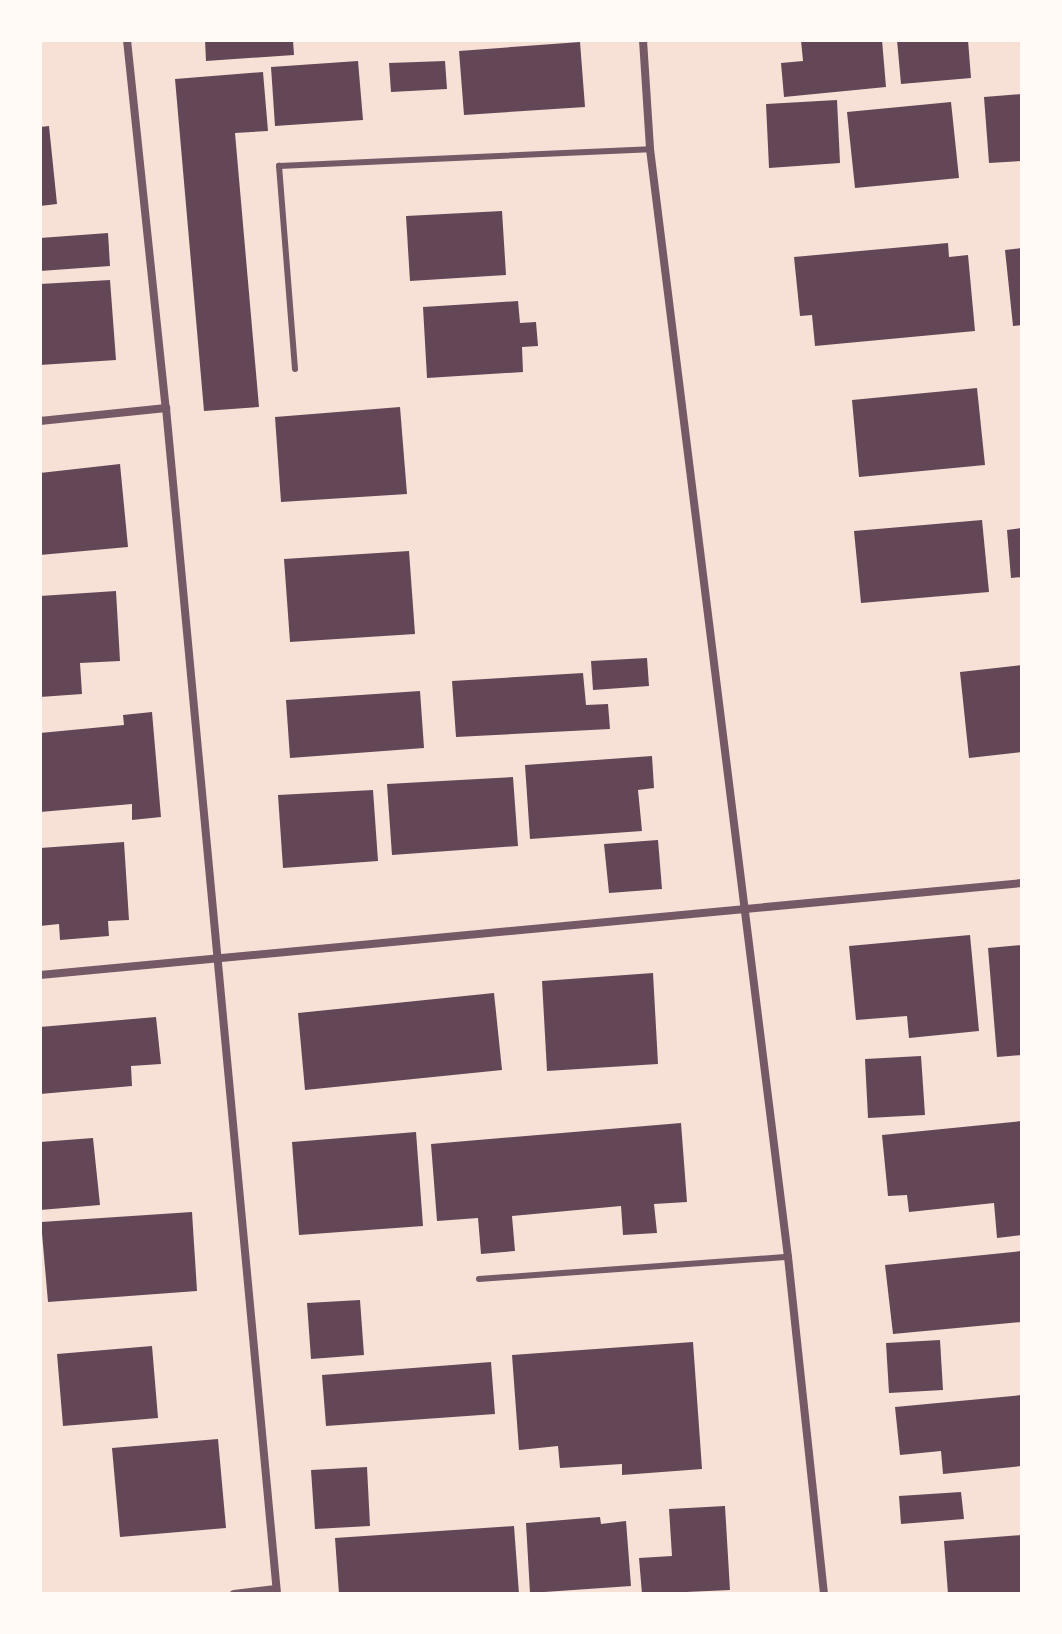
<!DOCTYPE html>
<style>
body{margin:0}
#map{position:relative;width:1062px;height:1634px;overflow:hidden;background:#f7e1d7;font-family:Roboto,sans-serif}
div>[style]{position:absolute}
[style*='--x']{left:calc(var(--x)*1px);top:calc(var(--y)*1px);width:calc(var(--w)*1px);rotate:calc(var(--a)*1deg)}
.building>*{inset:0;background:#644757}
.service>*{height:6px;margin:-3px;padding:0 3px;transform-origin:3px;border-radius:3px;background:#755966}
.minor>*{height:8px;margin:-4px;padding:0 4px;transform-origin:4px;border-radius:4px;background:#755966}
span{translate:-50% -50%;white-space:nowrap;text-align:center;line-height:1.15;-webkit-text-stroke:7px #fffaf5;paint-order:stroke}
.frame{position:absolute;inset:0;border:42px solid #fffaf5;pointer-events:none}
</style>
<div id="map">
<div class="building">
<i style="clip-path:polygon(205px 40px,293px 40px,294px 55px,206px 61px)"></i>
<i style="clip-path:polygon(801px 40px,882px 40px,886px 87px,784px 97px,781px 63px,803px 61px)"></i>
<i style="clip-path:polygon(897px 40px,968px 40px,971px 78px,901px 84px)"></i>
<i style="clip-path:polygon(580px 42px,585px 107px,464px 115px,459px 51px)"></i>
<i style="clip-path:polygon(358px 61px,363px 120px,275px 126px,271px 67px)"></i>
<i style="clip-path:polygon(445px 61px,447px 89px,391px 92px,389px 63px)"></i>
<i style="clip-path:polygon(263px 72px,268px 131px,235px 133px,259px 407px,204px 411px,175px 79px)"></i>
<i style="clip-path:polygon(1022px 94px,1022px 161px,989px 163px,984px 97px)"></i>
<i style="clip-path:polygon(837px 100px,840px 163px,769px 168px,766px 104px)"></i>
<i style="clip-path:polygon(951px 102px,959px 178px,855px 188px,847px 112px)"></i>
<i style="clip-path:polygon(49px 126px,57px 204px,40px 206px,40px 127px)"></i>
<i style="clip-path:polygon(502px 211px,506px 275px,410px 281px,406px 216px)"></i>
<i style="clip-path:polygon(108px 233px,110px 266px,40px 271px,40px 238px)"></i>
<i style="clip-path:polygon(948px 243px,949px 257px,968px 255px,975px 331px,815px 346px,812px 315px,800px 316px,794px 257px)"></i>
<i style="clip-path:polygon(1022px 248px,1022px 325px,1013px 326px,1005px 250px)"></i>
<i style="clip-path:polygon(110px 280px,116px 360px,40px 365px,40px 284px)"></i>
<i style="clip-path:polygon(518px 301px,520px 323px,536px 322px,538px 346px,522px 347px,523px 372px,427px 378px,423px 307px)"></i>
<i style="clip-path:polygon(977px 388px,985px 465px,859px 477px,852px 400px)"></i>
<i style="clip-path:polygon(400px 407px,407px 494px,281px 502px,275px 417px)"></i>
<i style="clip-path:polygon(120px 464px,128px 547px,40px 555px,40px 473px)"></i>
<i style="clip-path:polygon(982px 520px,989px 592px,861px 603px,854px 531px)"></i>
<i style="clip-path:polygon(1022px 528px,1022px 577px,1011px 578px,1007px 530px)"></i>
<i style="clip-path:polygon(409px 551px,415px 634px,290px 642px,284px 559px)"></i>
<i style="clip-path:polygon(116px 591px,120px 661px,80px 663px,82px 694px,40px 697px,40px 596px)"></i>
<i style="clip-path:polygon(647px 658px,649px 686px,593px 690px,591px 661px)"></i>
<i style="clip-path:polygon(1022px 665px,1022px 752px,969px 758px,960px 672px)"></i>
<i style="clip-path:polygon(583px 673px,586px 705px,608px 704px,610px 729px,456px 737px,452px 681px)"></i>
<i style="clip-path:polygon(420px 691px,424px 748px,290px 758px,286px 700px)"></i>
<i style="clip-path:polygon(152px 712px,161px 817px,132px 820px,132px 804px,40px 812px,40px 733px,124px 725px,123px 715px)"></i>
<i style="clip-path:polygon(652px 756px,654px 788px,638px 790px,642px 831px,530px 839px,525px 765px)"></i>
<i style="clip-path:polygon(513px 777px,518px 846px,392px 855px,387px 784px)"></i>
<i style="clip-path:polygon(373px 790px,378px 861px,283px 868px,278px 795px)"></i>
<i style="clip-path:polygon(658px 840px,662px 889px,609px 893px,604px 844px)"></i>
<i style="clip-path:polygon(124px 842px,129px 920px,108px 921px,109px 936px,60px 940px,59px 924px,40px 926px,40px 848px)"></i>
<i style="clip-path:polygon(970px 935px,979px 1031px,909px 1038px,907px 1016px,856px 1020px,849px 946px)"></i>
<i style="clip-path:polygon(1022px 945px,1022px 1055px,997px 1057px,988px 948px)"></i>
<i style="clip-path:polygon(653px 973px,658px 1064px,547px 1071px,542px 981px)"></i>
<i style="clip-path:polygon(494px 993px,502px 1070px,305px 1090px,298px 1013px)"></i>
<i style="clip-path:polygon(156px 1017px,161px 1064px,131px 1066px,132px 1086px,40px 1094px,40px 1027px)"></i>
<i style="clip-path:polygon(921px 1056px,925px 1115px,868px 1118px,865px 1059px)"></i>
<i style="clip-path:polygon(1022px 1121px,1022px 1235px,997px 1238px,994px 1203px,909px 1212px,907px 1195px,888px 1196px,882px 1135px)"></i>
<i style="clip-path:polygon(681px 1123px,687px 1202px,654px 1204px,657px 1233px,623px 1235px,621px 1206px,512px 1216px,515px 1251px,481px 1254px,478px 1218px,437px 1221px,431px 1144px)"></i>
<i style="clip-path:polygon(416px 1132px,423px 1226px,299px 1235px,292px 1142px)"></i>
<i style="clip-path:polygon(93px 1138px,100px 1205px,40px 1210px,40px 1142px)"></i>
<i style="clip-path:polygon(192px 1212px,197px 1291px,48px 1302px,41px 1222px)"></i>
<i style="clip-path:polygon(1022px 1251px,1022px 1322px,893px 1334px,885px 1265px)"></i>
<i style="clip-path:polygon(360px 1300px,364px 1355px,311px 1359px,307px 1303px)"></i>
<i style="clip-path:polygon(940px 1340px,943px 1390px,889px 1393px,886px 1343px)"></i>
<i style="clip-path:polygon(693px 1342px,702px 1469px,622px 1475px,622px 1464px,560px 1468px,558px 1446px,519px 1450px,512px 1355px)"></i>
<i style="clip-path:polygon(152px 1346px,158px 1418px,63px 1426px,57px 1354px)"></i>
<i style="clip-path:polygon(491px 1362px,495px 1414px,326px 1426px,322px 1375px)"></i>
<i style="clip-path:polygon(1022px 1395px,1022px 1466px,943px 1474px,941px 1451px,900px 1455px,895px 1407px)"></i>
<i style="clip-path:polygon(218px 1439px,226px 1528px,120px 1537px,112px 1448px)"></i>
<i style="clip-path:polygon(367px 1467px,370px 1526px,315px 1529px,311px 1470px)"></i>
<i style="clip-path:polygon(961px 1492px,964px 1519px,901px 1524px,899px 1496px)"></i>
<i style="clip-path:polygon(725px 1506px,730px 1590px,642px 1594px,639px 1558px,672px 1556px,669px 1509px)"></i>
<i style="clip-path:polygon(600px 1517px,601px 1524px,626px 1521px,631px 1586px,530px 1593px,526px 1523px)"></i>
<i style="clip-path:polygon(514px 1526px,519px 1594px,339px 1594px,335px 1538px)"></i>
<i style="clip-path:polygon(1022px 1535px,1022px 1594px,948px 1594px,944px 1541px)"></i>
</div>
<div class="service">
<i style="--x:295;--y:369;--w:204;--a:-94.5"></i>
<i style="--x:279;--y:166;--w:371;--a:-2.6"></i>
<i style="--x:479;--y:1279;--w:310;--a:-4.1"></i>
</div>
<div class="minor">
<i style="--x:127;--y:40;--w:370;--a:84"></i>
<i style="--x:166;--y:408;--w:1191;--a:84.65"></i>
<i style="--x:643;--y:40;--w:109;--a:86.3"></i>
<i style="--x:650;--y:149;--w:1117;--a:82.9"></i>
<i style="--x:788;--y:1257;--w:339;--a:83.9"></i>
<i style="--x:40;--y:421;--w:127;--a:-5.9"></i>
<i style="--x:40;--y:975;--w:986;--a:-5.35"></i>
<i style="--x:234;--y:1594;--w:42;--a:-6.8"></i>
</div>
<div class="frame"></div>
</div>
